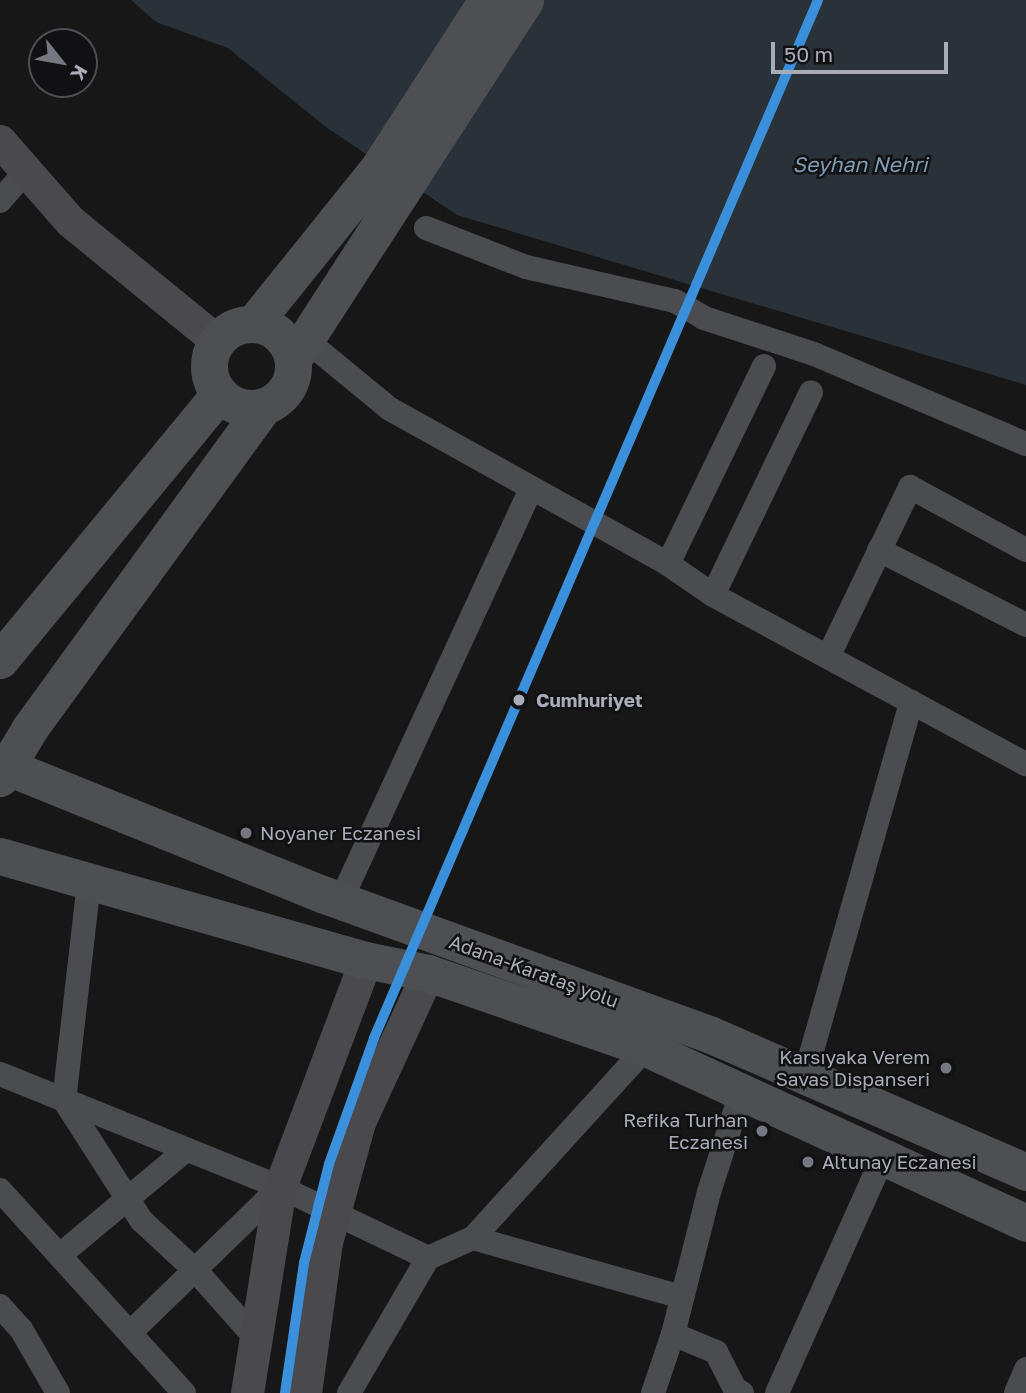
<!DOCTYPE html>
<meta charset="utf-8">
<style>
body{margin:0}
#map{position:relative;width:1026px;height:1393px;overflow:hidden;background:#171717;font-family:"Golos Text",sans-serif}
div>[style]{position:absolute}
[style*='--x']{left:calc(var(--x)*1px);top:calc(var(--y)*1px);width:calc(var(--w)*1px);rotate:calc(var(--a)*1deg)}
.water>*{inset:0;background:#2a3239}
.street>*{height:24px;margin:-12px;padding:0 12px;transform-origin:12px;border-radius:12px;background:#4b4c50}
.secondary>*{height:33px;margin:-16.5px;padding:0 16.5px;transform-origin:16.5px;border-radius:16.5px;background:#4a4a4e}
.primary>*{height:37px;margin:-18.5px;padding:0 18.5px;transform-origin:18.5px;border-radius:18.5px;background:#4d4f52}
.primary>.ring{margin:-18.5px;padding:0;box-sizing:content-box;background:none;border:37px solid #4d4f52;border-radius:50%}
.metro-1>*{height:10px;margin:-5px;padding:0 5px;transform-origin:5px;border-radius:5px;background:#3a90db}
.dots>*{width:19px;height:19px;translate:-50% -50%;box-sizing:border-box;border:4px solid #111113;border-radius:50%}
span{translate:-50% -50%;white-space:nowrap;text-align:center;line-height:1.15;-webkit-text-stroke:5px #111113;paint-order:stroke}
.stop-label{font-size:19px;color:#a8adb8;font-weight:700}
.left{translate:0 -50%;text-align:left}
.poi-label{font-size:19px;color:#a8adb8}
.right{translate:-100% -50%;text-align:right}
.street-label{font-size:19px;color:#a8adb8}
.water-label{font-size:21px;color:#7f9bb3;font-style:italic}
.north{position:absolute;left:28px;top:28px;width:70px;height:70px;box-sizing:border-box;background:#111113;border:2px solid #4d4f55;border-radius:50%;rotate:121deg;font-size:19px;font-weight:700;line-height:28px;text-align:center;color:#a8adb8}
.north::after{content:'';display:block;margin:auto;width:24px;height:32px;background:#757880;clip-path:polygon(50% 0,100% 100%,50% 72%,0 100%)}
.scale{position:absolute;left:771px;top:42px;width:177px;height:32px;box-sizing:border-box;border:4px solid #a8adb8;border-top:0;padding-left:9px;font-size:21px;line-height:24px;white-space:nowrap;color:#a8adb8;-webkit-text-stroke:5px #111113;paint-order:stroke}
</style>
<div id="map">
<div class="water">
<i style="clip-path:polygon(131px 0,1026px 0,1026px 385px,457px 215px,326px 127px,228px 48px,156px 22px)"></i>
</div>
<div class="street">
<i style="--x:0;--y:201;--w:40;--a:-49"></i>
<i style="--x:426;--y:228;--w:107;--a:21.3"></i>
<i style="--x:526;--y:267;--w:153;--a:12.9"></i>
<i style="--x:675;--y:301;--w:34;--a:30"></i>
<i style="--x:704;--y:318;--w:116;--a:18.1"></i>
<i style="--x:814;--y:354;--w:230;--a:23"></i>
<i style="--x:306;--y:340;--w:109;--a:39.4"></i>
<i style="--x:390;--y:409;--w:318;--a:29.1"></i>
<i style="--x:668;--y:564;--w:55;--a:34.6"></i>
<i style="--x:713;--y:595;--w:356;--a:28.4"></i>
<i style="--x:879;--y:550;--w:165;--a:27"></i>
<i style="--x:668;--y:564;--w:220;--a:-64.1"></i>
<i style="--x:713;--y:595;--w:225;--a:-64.2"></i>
<i style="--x:828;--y:657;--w:189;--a:-64.2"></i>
<i style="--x:910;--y:487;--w:132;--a:28.5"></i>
<i style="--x:89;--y:882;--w:219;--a:96.5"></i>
<i style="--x:64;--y:1100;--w:143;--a:57.3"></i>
<i style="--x:141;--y:1220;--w:76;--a:42.9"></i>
<i style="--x:197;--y:1272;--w:84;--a:48.4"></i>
<i style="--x:341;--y:900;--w:454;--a:-65.2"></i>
<i style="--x:0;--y:1074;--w:302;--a:22"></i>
<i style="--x:280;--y:1187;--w:164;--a:25.6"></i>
<i style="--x:805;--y:1075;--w:388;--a:-74.1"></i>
<i style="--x:741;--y:1093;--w:104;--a:107.9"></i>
<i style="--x:709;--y:1192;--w:146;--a:104.2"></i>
<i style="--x:673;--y:1334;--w:47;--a:22.7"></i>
<i style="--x:716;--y:1352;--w:42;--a:62.8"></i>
<i style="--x:735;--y:1389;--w:8;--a:30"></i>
<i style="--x:0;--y:1190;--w:274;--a:47.8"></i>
<i style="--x:473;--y:1238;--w:216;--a:15.8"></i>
<i style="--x:60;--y:1255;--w:165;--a:-39.8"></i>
<i style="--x:0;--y:1306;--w:31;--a:48"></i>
<i style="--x:21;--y:1329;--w:74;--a:60"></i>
<i style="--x:132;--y:1331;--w:206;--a:-44.2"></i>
<i style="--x:349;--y:1393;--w:156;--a:-59.7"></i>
<i style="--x:428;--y:1258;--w:49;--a:-24"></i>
<i style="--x:473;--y:1238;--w:257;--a:-47.7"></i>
<i style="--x:653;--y:1393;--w:62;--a:-71.3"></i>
<i style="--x:777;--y:1393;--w:256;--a:-65.8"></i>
<i style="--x:1016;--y:1393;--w:26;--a:-67"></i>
</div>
<div class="secondary">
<i style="--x:0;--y:141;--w:106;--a:48.8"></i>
<i style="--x:70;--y:221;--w:190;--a:39.2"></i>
<i style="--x:247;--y:1393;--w:209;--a:-80.9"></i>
<i style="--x:280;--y:1187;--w:243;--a:-69.3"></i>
<i style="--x:305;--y:1393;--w:152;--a:-82.1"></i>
<i style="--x:326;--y:1242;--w:124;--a:-74.6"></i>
<i style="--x:359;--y:1122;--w:164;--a:-65.2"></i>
</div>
<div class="primary">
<i style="--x:253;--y:324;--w:198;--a:-51.2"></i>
<i style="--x:377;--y:170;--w:202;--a:-57.1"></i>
<i class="ring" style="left:209px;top:324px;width:47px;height:47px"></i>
<i style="--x:293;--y:359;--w:427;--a:-57.1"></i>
<i style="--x:0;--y:660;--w:345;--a:-50.5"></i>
<i style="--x:0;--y:764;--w:347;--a:22"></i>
<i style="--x:322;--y:894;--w:412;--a:19.9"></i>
<i style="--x:709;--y:1034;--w:346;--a:23.5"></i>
<i style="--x:0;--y:778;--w:58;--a:-59"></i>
<i style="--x:30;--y:728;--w:397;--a:-54"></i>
<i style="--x:0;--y:856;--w:380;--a:15.9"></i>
<i style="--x:366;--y:960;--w:63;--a:11.8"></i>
<i style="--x:428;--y:973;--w:231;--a:19"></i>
<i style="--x:646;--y:1048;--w:418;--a:24.7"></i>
</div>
<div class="metro-1">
<i style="--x:285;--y:1393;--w:131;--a:-81.7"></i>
<i style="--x:304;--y:1263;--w:102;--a:-75.8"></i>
<i style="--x:329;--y:1164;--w:134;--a:-70.3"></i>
<i style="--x:374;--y:1038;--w:1129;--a:-66.84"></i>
</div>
<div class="dots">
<i style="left:519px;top:700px;background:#a8adb8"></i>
<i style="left:246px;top:833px;background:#757880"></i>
<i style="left:946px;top:1068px;background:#757880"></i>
<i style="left:762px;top:1131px;background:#757880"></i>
<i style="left:808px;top:1162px;background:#757880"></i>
</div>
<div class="stop-label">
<span class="left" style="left:536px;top:700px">Cumhuriyet</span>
</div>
<div class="poi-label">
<span class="left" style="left:260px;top:833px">Noyaner Eczanesi</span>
<span class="right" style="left:930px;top:1068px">Karsıyaka Verem<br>Savas Dispanseri</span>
<span class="right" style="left:748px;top:1131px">Refika Turhan<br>Eczanesi</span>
<span class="left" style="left:822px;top:1162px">Altunay Eczanesi</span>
</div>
<div class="street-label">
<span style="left:534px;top:971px;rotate:20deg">Adana-Karataş yolu</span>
</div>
<div class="water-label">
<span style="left:860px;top:164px">Seyhan Nehri</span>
</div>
<div class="north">K</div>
<div class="scale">50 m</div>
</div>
